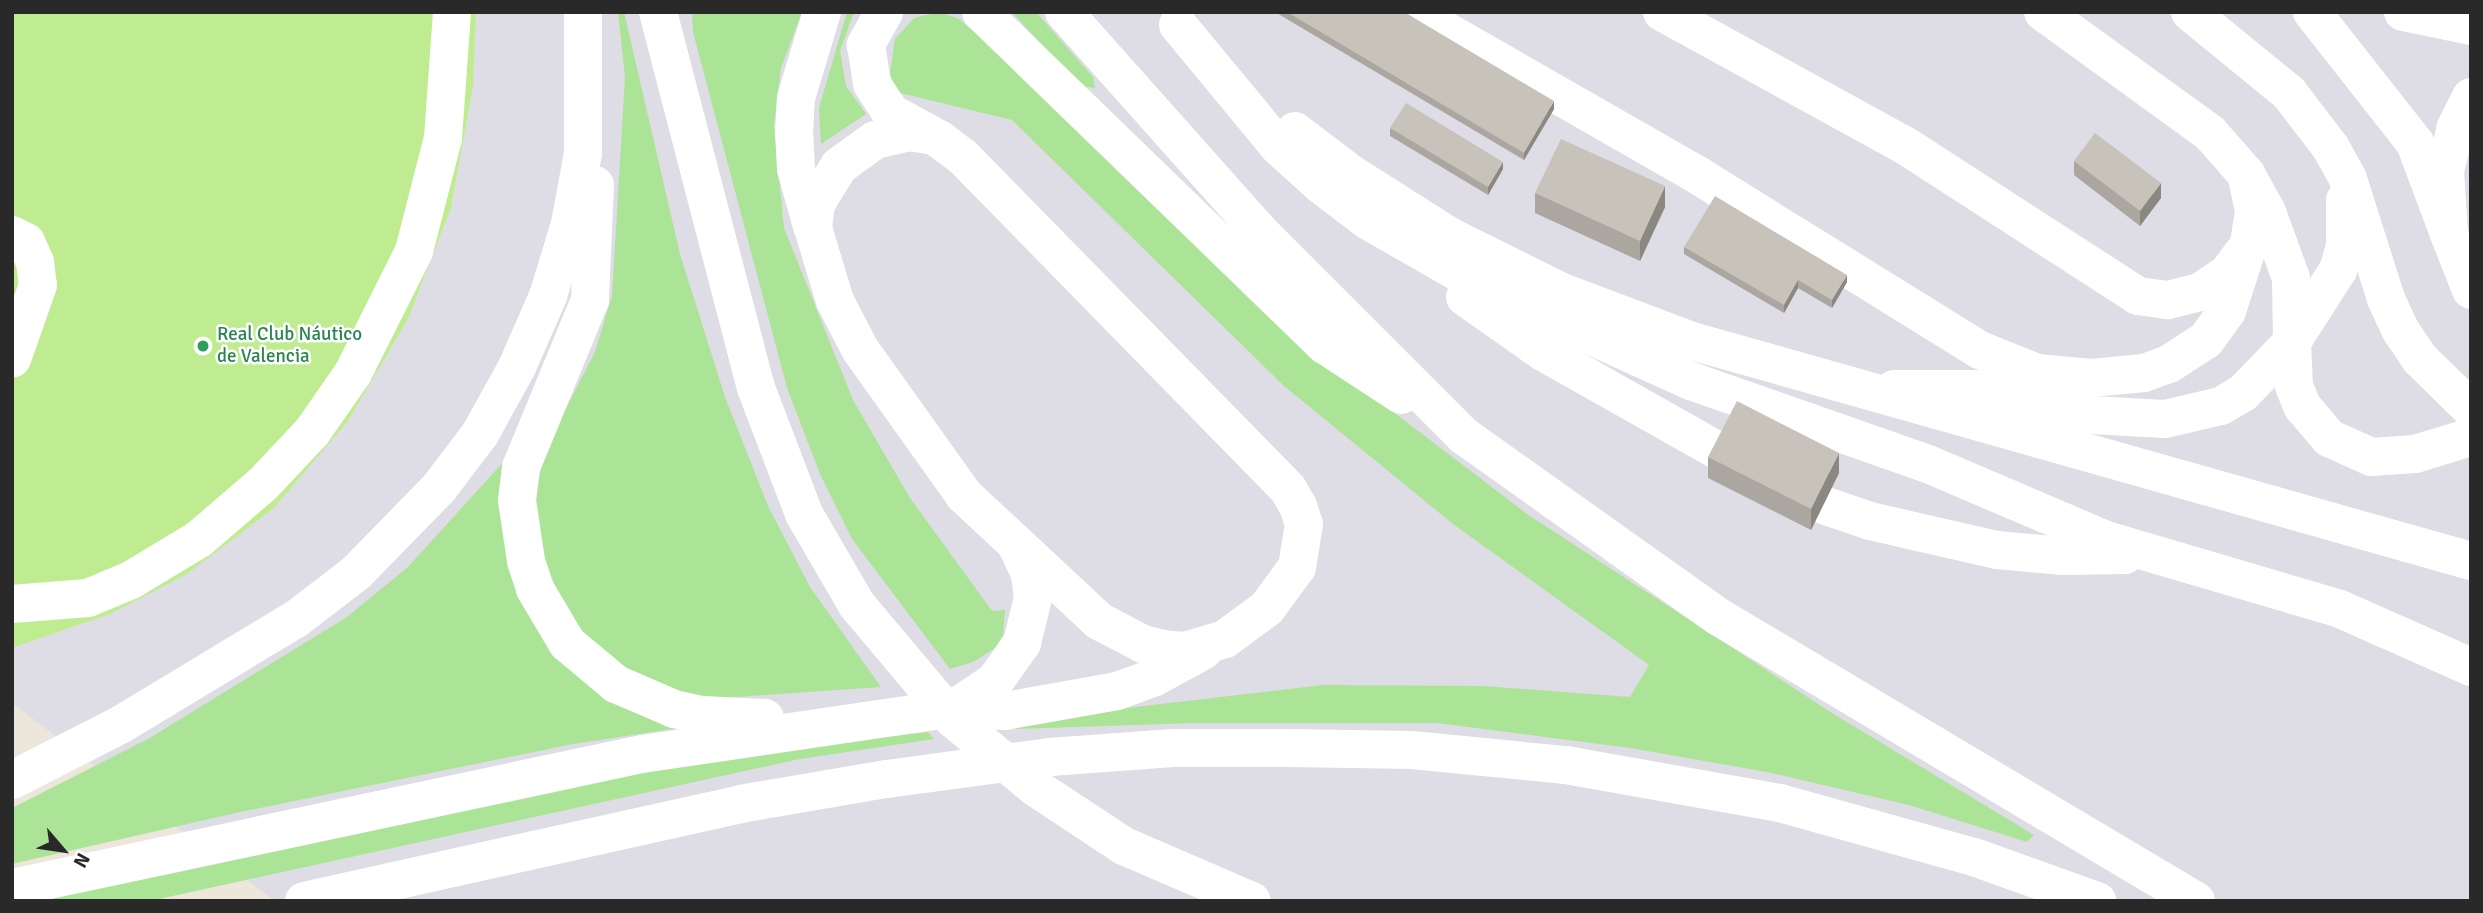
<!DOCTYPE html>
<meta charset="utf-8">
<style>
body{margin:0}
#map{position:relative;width:2483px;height:913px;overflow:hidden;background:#ece6db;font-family:Signika,sans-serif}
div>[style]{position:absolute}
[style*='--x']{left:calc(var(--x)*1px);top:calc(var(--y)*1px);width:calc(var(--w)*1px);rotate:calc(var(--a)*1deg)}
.industrial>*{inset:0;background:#dedce4}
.green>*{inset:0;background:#abe496}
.pitch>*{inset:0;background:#c0ec91}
.minor>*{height:38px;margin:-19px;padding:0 19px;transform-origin:19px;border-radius:19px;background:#fff}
.wall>*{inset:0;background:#aba7a0}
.shaded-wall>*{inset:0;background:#8b8882}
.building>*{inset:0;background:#c7c2ba}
.dots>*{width:19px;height:19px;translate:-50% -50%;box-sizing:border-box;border:4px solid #fff;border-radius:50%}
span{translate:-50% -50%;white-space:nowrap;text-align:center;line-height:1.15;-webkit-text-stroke:5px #fff;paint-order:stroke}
.leisure-label{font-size:19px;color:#27864d}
.left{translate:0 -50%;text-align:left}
.frame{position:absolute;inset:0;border:14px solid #292929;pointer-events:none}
.north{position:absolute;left:28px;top:815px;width:70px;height:70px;-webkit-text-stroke:5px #fff;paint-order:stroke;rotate:119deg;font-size:19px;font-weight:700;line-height:28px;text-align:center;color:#292929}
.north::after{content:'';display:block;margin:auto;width:24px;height:32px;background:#292929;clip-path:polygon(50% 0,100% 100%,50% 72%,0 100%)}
</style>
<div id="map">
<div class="industrial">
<i style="clip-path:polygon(476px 12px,2471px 12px,2471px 901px,275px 901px,12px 703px,12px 648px,110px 614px,274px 508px,348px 421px,408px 319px,451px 208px,473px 86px)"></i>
</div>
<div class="green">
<i style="clip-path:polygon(618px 12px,624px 12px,680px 254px,725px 397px,768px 506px,810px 587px,881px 687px,707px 699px,675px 692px,629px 671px,589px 641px,561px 601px,542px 553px,536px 501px,543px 453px,595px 352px,612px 296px,625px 77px)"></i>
<i style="clip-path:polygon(692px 12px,802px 12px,781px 68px,774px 125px,784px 228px,853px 400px,910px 498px,958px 564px,992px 611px,1005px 610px,1003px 635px,995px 648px,973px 662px,950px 669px,852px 539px,820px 474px,787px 388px,693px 32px)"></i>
<i style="clip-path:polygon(847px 12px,854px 12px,840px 51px,846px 86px,866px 114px,821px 144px,819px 108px)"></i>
<i style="clip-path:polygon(940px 12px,959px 19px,987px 43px,1350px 379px,1527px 514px,1832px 713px,2034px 835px,2027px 842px,1909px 805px,1767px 772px,1630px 748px,1437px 723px,1195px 723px,1014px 729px,1008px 722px,1323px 685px,1483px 686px,1630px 697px,1649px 665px,1453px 524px,1284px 386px,1012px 120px,896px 92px,890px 73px,895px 39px,914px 18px)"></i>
<i style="clip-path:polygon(1012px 12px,1036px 12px,1093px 77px,1095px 88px,1079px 86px)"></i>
<i style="clip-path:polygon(506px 459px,519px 589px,692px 726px,573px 744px,240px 812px,12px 864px,12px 808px,148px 739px,347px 617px,408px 567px)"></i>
<i style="clip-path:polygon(928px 732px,934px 739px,800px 759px,150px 901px,27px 901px,716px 757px)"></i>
</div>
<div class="pitch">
<i style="clip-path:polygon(12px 12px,476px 12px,473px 86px,451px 208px,408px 319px,348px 421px,274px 508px,187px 574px,110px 614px,12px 648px)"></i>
</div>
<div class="minor">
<i style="--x:658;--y:12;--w:389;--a:75.4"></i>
<i style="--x:756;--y:388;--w:135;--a:69.1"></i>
<i style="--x:804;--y:514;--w:105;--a:59.8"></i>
<i style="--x:857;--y:605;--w:149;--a:49.9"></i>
<i style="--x:953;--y:719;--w:108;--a:39.7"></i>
<i style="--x:1036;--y:788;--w:105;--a:33.4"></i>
<i style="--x:1124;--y:846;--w:139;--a:23.3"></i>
<i style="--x:884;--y:12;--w:38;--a:119"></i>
<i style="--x:866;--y:45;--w:39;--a:81"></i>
<i style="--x:872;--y:84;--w:35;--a:57"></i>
<i style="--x:891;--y:113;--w:55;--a:28.4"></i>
<i style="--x:939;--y:139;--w:31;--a:37"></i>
<i style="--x:964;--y:158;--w:463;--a:45.6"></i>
<i style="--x:1288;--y:489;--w:20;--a:60"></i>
<i style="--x:1298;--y:506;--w:19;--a:72"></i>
<i style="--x:1304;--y:524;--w:44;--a:99.2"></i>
<i style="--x:1297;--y:567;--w:51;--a:126.2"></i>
<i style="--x:1267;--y:608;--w:52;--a:143.6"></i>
<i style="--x:1225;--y:639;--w:42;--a:163.3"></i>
<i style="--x:1185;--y:651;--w:21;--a:-175"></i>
<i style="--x:1164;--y:649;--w:22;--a:-167"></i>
<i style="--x:1143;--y:644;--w:50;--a:-152.4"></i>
<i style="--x:1099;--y:621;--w:185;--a:-137"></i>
<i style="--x:964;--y:495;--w:179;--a:-125.5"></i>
<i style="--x:860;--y:349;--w:54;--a:-117.5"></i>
<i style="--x:835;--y:301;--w:76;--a:-106.8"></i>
<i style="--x:813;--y:228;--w:24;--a:-83"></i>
<i style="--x:816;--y:204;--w:44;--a:-58.8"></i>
<i style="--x:839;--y:166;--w:44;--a:-35.8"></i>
<i style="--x:875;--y:140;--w:35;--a:-13"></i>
<i style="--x:909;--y:132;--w:18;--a:9"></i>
<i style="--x:981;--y:12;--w:479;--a:44.1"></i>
<i style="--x:1325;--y:345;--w:91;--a:33.3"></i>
<i style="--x:1064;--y:12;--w:293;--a:48.3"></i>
<i style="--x:1259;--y:231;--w:290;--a:45"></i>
<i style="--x:1464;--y:436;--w:313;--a:35.4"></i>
<i style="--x:1719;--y:617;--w:555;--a:30.77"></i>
<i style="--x:1413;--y:12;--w:330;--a:29.8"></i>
<i style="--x:1699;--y:176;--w:331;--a:31.8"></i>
<i style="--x:1980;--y:350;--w:61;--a:22"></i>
<i style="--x:2037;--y:373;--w:55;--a:5.2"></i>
<i style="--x:2092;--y:378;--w:52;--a:-5.5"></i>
<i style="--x:2144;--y:373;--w:27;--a:-20"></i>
<i style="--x:2169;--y:364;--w:44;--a:-33"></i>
<i style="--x:2206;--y:340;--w:36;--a:-54"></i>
<i style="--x:2227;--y:311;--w:71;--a:-72.1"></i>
<i style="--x:2249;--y:243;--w:32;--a:-81"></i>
<i style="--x:2254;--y:211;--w:38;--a:-102"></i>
<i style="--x:1662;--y:12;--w:278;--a:28.8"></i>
<i style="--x:1906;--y:146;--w:276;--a:32.9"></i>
<i style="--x:2138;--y:296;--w:30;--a:8"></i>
<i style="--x:2168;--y:300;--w:33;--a:-14"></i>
<i style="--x:2200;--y:292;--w:34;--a:-34"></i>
<i style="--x:2228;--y:273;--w:24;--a:-54"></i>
<i style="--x:2190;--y:12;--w:128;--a:39.3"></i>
<i style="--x:2289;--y:93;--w:69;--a:52.6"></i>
<i style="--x:2331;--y:148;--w:35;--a:61"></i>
<i style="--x:2348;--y:179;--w:126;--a:72.4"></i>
<i style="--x:2386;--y:299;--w:35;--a:65"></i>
<i style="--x:2401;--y:331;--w:34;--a:56"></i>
<i style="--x:2420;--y:359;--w:71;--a:44.4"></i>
<i style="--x:2312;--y:12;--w:167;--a:51.8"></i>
<i style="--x:2415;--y:143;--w:97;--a:69.5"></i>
<i style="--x:2403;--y:12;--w:69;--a:11.6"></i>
<i style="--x:1178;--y:25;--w:158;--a:50.4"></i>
<i style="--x:1279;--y:147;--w:57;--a:42.1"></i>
<i style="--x:1321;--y:185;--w:58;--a:37.3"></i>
<i style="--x:1367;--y:220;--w:138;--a:29.9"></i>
<i style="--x:1487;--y:289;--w:224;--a:24.3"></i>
<i style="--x:1691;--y:381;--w:251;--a:19.3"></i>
<i style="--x:1928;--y:464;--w:194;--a:23.1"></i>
<i style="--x:2106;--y:540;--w:244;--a:16.4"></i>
<i style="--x:2340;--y:609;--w:143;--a:23.9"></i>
<i style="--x:2471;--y:97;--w:34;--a:117"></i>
<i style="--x:2456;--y:127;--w:45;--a:104"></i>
<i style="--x:2445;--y:171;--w:63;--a:86.4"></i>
<i style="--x:2449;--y:234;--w:60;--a:68.6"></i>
<i style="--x:1295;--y:131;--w:69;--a:37.4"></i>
<i style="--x:1350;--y:173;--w:120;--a:32.4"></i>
<i style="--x:1451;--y:237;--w:124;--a:26.4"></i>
<i style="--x:1562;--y:292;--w:139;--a:20.7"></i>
<i style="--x:1692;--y:341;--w:809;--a:15.77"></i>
<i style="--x:595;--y:185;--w:115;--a:92.5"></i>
<i style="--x:590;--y:300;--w:181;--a:112.4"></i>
<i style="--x:521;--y:467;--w:33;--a:97"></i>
<i style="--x:517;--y:500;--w:62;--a:81.6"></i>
<i style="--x:526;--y:561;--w:29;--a:72"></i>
<i style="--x:535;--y:589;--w:63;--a:59.3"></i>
<i style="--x:567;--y:643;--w:64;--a:39.9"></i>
<i style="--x:616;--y:684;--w:63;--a:23.3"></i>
<i style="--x:674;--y:709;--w:30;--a:12"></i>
<i style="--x:703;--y:715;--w:62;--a:2.8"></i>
<i style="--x:2345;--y:200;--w:46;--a:90"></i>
<i style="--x:2345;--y:246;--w:25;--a:106"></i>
<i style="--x:2338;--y:270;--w:85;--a:122.6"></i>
<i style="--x:2292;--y:342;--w:44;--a:87.4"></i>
<i style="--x:2294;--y:386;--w:22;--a:68"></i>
<i style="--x:2302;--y:406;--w:42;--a:49.8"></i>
<i style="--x:2329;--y:438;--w:46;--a:24.3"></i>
<i style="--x:2371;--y:457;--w:44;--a:-3.9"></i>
<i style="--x:2415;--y:454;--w:59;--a:-16.9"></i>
<i style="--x:812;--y:226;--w:59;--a:-105.7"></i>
<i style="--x:796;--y:169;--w:35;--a:-93"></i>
<i style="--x:794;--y:134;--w:36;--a:-87"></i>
<i style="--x:796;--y:98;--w:90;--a:-73.2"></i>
<i style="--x:12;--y:235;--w:16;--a:27"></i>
<i style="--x:26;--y:242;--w:22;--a:66"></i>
<i style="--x:35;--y:262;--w:23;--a:83"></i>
<i style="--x:38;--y:285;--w:78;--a:109.4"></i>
<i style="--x:1465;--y:297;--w:95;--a:35.2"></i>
<i style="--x:1543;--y:352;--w:200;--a:29.4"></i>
<i style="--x:1894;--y:389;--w:82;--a:0"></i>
<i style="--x:1976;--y:389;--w:100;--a:14.5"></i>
<i style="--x:2073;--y:414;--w:92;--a:3.1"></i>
<i style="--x:2165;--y:419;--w:57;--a:-13.1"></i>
<i style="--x:2221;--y:406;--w:26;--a:-31"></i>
<i style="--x:2243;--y:393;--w:71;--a:-46.1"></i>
<i style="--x:2292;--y:342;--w:64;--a:-90.9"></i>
<i style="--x:2291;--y:278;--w:70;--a:-110"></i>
<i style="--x:2267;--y:212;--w:43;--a:-118.9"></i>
<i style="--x:2246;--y:174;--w:55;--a:-131.3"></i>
<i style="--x:2210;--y:133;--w:206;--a:-144.1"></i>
<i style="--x:1826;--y:506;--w:46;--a:18.8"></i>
<i style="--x:1870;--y:521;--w:130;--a:12.9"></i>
<i style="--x:1997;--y:550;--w:66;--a:5.2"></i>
<i style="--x:2063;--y:556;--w:62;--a:-0.9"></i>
<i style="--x:12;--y:604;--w:76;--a:-4.5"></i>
<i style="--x:88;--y:598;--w:47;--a:-22.7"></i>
<i style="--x:131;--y:580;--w:79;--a:-31.1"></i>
<i style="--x:199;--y:539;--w:84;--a:-40.7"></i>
<i style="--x:263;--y:484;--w:71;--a:-46.7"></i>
<i style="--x:312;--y:432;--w:72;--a:-55.2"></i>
<i style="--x:353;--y:373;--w:136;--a:-63.4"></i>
<i style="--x:414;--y:251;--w:117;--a:-75.6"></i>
<i style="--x:443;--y:138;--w:126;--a:-85.9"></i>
<i style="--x:955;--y:708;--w:48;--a:-34"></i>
<i style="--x:995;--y:681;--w:47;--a:-54.6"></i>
<i style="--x:1022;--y:643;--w:46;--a:-76.3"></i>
<i style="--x:1033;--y:598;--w:24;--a:-97"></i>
<i style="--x:1030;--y:574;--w:29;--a:-115"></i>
<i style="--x:12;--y:780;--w:121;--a:-27"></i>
<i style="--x:120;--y:725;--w:205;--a:-31.1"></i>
<i style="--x:296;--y:619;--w:76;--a:-37.5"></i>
<i style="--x:356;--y:573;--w:119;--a:-45.7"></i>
<i style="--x:439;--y:488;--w:68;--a:-52.8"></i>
<i style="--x:480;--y:434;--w:77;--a:-61.1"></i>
<i style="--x:517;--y:367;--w:77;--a:-66.4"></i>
<i style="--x:548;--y:296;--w:75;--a:-73"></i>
<i style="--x:570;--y:224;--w:72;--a:-79.6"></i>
<i style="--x:583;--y:153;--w:141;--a:-90"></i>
<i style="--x:12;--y:888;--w:644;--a:-12.01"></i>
<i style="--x:642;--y:754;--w:316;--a:-8.4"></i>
<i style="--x:955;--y:708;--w:50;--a:3.4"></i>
<i style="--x:1005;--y:711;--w:114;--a:-10.1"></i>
<i style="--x:1117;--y:691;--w:38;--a:-20"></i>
<i style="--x:1153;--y:678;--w:57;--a:-28.4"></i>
<i style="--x:304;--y:901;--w:447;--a:-12.5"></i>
<i style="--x:740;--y:804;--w:149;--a:-9.7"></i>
<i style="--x:887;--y:779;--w:164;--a:-7.7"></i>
<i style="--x:1050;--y:757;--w:123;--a:-4.2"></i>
<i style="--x:1173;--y:748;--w:114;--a:0"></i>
<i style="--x:1287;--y:748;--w:125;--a:0.9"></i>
<i style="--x:1412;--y:750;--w:155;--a:5.6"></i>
<i style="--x:1566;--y:765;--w:217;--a:10.1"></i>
<i style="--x:1780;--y:803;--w:201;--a:15.6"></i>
<i style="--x:1974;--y:857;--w:131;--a:19.7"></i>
</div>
<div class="wall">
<i style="clip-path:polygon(1275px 12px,1404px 12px,1554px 109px,1524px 160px)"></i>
<i style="clip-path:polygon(1390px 128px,1503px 169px,1488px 195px,1390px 136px)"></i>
<i style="clip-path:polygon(2074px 161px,2161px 198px,2140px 226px,2074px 175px)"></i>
<i style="clip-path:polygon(1535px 193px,1665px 207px,1640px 261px,1535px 213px)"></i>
<i style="clip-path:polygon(1684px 247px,1847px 282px,1832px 308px,1798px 288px,1784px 313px,1684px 254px)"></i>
<i style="clip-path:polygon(1708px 457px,1839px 473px,1811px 530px,1708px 478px)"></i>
</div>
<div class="shaded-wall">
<i style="clip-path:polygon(1554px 101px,1554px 109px,1524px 160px,1524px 153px)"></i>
<i style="clip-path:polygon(1503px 162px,1503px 169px,1488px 195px,1488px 187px)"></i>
<i style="clip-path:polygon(2161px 183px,2161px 198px,2140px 226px,2140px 211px)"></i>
<i style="clip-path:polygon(1665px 186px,1665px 207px,1640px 261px,1640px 241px)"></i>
<i style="clip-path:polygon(1847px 275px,1847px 282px,1832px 308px,1832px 300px)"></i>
<i style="clip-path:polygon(1798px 280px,1798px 288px,1784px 313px,1784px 305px)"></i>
<i style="clip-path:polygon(1839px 453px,1839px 473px,1811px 530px,1811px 509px)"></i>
</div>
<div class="building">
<i style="clip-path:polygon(1287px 12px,1404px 12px,1554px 101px,1524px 153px)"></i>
<i style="clip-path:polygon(1406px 103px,1503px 162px,1488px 187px,1390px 128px)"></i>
<i style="clip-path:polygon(2095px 133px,2161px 183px,2140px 211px,2074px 161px)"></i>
<i style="clip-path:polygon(1561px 139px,1665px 186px,1640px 241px,1535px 193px)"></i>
<i style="clip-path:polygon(1715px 196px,1847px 275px,1832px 300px,1798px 280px,1784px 305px,1684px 247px)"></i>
<i style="clip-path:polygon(1737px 401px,1839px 453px,1811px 509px,1708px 457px)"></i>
</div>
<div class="dots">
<i style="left:203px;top:346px;background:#2e9e5b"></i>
</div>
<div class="leisure-label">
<span class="left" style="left:217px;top:346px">Real Club Náutico<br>de Valencia</span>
</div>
<div class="frame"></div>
<div class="north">N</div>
</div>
